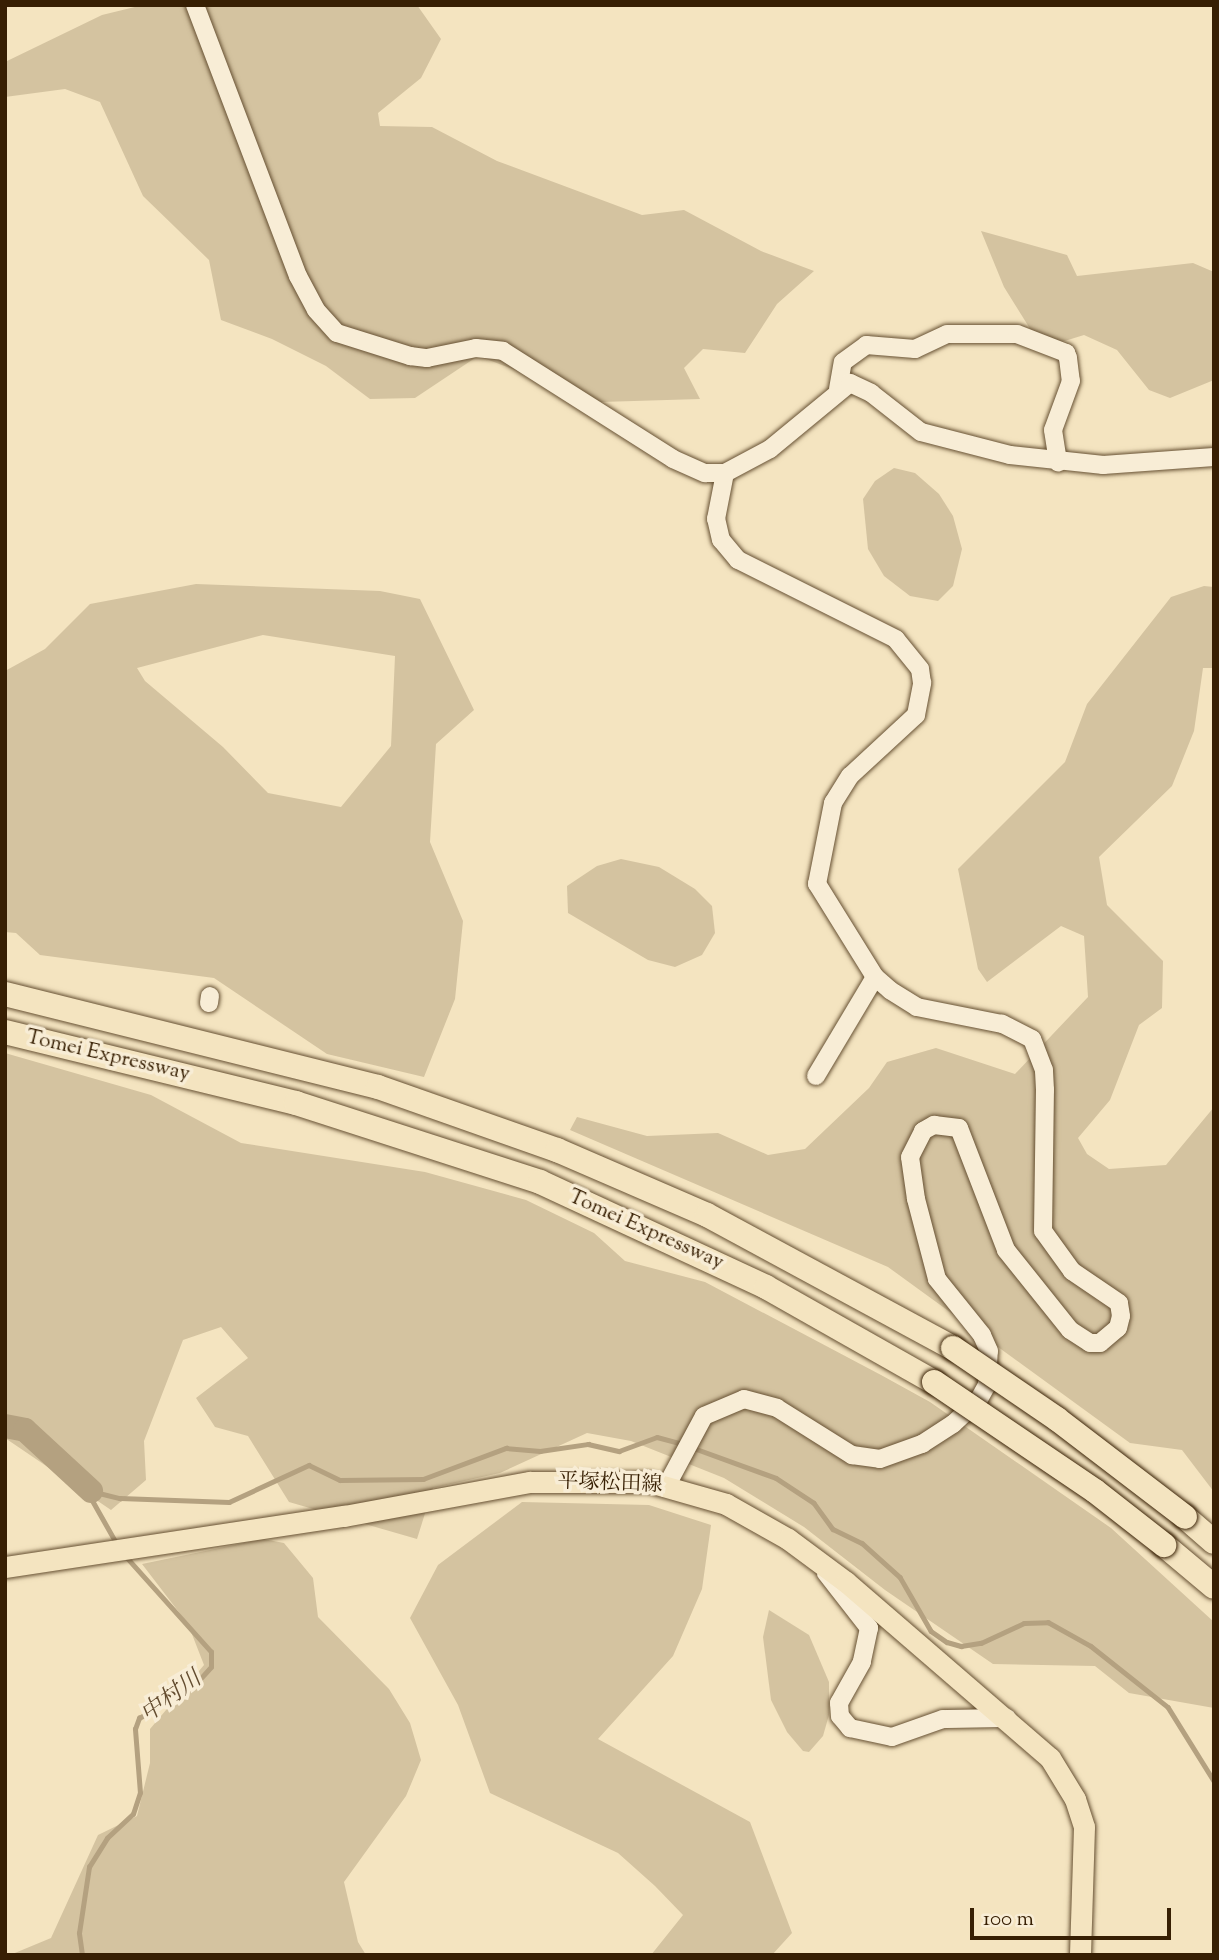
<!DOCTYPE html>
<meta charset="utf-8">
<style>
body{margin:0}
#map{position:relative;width:1219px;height:1960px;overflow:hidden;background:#f4e4c0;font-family:"Sorts Mill Goudy","Noto Serif JP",serif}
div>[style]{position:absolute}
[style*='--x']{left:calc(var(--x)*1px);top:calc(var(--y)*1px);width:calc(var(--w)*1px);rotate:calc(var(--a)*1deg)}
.green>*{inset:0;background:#d4c3a0}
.stream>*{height:4.5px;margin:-2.25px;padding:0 2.25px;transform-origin:2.25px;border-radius:2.25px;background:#b4a180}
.river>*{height:24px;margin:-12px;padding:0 12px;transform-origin:12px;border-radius:12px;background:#b4a180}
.roads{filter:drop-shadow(0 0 2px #665032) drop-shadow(0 0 2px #665032)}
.minor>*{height:18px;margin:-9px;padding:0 9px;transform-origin:9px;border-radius:9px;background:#f8edd6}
.major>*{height:21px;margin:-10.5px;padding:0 10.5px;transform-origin:10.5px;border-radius:10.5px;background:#f4e4c0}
.highway>*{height:24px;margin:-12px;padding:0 12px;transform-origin:12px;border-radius:12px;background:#f4e4c0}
.bridges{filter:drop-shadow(0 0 2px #371f03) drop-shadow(0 0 2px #371f03)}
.highway-bridge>*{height:24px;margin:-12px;padding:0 12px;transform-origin:12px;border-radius:12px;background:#f4e4c0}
span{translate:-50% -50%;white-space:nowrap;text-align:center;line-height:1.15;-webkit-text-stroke:7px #f8edd6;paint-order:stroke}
.street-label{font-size:21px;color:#371f03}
.water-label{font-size:23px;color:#634c2f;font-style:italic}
.frame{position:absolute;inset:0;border:7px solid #371f03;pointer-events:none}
.scale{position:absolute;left:970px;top:1908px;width:201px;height:32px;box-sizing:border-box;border:4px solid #371f03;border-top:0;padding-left:9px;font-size:21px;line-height:24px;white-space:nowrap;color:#371f03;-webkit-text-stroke:5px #f8edd6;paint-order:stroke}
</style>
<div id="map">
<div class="green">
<i style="clip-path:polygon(143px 5px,417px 5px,441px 39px,421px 78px,378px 113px,380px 126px,432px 127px,497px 161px,642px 215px,684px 210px,761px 251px,814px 271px,777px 304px,745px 353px,703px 349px,684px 368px,700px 399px,601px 402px,478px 356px,415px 398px,370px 399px,326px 366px,272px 339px,221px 320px,209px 260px,143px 196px,100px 102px,65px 89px,5px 97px,5px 62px,102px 15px)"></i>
<i style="clip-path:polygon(981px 231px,1067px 255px,1077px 276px,1193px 263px,1214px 272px,1214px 380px,1170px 398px,1149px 390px,1117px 350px,1084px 335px,1042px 348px,1004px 287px)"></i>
<i style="clip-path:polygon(894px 468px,915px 473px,939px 494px,953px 516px,962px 549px,953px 586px,938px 601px,910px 596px,884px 576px,868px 549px,863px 499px,875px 481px)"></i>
<i style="clip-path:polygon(evenodd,196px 584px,380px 591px,420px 599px,474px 710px,436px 744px,430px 842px,463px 921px,455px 999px,424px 1077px,327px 1054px,214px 978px,40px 955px,16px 933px,5px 932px,5px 671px,45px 649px,90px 604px,196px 584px,263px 635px,395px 656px,391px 746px,341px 807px,268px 793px,223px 747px,145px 681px,137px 668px,263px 635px)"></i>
<i style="clip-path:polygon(1204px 586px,1214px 587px,1214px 668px,1203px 668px,1194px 731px,1172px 786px,1099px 857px,1107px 905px,1163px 961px,1162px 1008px,1139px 1025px,1110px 1100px,1078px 1138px,1087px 1154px,1109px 1169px,1166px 1165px,1214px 1107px,1214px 1492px,1182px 1450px,1130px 1443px,888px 1267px,570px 1130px,577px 1117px,647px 1136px,718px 1133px,768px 1155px,805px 1149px,869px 1088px,887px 1062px,936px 1048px,1015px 1074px,1088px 997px,1084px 936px,1061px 926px,987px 982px,978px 969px,958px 869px,1065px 762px,1087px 704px,1171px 597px)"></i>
<i style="clip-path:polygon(621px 859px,659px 867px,695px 889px,712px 906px,715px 933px,702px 955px,675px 967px,648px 960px,568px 913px,567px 886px,597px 866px)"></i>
<i style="clip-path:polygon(5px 1053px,151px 1095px,241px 1143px,425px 1172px,526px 1200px,594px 1233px,625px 1261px,705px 1282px,881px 1375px,930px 1402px,1111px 1528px,1214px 1622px,1214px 1708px,1129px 1693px,1095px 1666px,993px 1664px,885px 1590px,804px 1527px,724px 1478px,631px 1441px,587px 1433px,500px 1473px,433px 1488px,417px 1539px,289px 1502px,248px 1436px,215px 1427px,196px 1398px,248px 1358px,221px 1327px,183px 1340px,144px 1441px,146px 1480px,111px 1510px,5px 1438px)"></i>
<i style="clip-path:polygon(522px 1502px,649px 1505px,711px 1525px,702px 1589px,673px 1656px,598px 1739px,750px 1822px,792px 1933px,772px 1955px,651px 1955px,683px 1915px,655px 1886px,618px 1853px,490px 1793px,458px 1705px,410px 1618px,438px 1565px)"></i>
<i style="clip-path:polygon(263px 1539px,284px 1543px,313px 1578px,318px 1617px,389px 1689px,410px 1723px,421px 1760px,406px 1796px,344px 1882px,358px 1942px,366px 1955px,10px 1955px,51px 1938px,98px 1835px,137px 1816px,150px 1763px,150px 1729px,204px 1665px,188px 1624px,142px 1564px)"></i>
<i style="clip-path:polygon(769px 1610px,809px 1635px,829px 1682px,829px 1715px,823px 1736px,809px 1752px,803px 1751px,787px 1732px,771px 1700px,763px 1637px)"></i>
</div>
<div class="stream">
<i style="--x:691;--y:1447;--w:90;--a:20"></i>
<i style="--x:776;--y:1478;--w:45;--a:33.3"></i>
<i style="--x:814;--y:1503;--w:32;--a:54"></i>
<i style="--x:833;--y:1529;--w:32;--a:26"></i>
<i style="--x:862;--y:1543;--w:51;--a:41.8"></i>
<i style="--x:900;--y:1577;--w:62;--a:60.1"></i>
<i style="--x:931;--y:1631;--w:19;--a:35"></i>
<i style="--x:947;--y:1642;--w:15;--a:16"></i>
<i style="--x:961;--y:1646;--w:20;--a:-9"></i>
<i style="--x:981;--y:1643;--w:47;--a:-24.9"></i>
<i style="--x:1024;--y:1623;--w:24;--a:-2"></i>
<i style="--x:1048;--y:1622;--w:49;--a:29.2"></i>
<i style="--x:1091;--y:1646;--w:98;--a:38.4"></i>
<i style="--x:1168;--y:1707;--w:87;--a:58.1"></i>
<i style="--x:117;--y:1545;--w:53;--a:-119.5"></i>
<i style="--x:91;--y:1499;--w:8;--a:-90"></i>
<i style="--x:91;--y:1491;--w:30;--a:14"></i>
<i style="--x:120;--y:1498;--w:109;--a:2.1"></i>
<i style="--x:229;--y:1502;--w:88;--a:-24.8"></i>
<i style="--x:309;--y:1465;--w:34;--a:26"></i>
<i style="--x:340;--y:1480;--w:83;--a:-0.7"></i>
<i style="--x:423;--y:1479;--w:89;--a:-20.5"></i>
<i style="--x:506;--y:1448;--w:34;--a:5"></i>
<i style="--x:540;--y:1451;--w:49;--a:-8.3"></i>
<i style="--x:588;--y:1444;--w:32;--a:13"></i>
<i style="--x:619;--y:1451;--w:40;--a:-20.2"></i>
<i style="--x:657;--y:1437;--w:27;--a:15"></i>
<i style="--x:82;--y:1955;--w:22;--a:-98"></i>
<i style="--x:79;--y:1933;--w:67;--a:-81.4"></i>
<i style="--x:89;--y:1867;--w:34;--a:-58"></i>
<i style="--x:107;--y:1838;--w:35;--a:-43"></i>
<i style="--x:133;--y:1814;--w:22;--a:-72"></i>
<i style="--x:140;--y:1793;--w:64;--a:-94.5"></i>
<i style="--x:135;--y:1729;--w:12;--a:-70"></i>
<i style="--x:139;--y:1718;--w:61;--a:-29.5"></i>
<i style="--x:192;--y:1688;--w:28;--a:-48"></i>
<i style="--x:211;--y:1667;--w:15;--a:-90"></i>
<i style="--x:211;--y:1652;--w:130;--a:-131.9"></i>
</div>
<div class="river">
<i style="--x:5;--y:1426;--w:20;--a:11"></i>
<i style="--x:25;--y:1430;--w:90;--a:42.7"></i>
</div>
<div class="roads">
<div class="minor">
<i style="--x:195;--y:5;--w:290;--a:69.2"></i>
<i style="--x:298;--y:276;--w:38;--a:62"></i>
<i style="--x:316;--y:310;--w:31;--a:48"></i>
<i style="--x:337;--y:333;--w:77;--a:17.5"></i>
<i style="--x:410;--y:356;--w:17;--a:7"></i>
<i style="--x:427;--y:358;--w:50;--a:-11.5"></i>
<i style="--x:476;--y:348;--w:27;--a:6"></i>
<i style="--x:503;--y:351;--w:201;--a:32.4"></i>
<i style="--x:673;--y:459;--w:35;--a:24"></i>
<i style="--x:705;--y:473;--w:20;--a:0"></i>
<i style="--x:838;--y:389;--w:27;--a:-80"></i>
<i style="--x:843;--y:362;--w:29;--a:-36"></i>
<i style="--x:866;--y:345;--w:49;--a:4.7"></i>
<i style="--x:915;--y:349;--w:35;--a:-25"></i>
<i style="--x:947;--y:334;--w:70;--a:0"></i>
<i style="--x:1017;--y:334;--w:53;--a:21.2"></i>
<i style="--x:1066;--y:353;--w:5;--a:68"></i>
<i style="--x:1068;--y:358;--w:23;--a:83"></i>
<i style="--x:1071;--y:381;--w:52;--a:110.2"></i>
<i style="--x:1053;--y:430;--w:33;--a:81"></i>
<i style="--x:209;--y:1003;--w:7;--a:-82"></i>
<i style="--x:816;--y:1076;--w:115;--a:-59.2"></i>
<i style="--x:667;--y:1485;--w:78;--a:-61.8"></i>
<i style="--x:704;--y:1416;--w:43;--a:-23"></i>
<i style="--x:744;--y:1399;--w:34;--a:15"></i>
<i style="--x:777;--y:1408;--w:89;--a:32.1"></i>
<i style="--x:852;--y:1455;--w:28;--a:8"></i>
<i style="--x:880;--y:1459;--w:45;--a:-19.7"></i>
<i style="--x:922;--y:1444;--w:37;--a:-33"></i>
<i style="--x:953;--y:1424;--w:34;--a:-43"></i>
<i style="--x:978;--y:1401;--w:18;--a:-61"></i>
<i style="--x:987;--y:1385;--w:34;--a:-87"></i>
<i style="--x:989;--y:1351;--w:17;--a:-114"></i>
<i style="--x:982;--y:1335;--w:72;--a:-128.8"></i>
<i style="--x:937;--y:1279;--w:83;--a:-104.7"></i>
<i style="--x:916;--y:1199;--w:42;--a:-98.1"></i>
<i style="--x:910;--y:1157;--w:29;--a:-63"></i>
<i style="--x:923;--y:1131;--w:13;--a:-29"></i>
<i style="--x:934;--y:1125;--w:25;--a:7"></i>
<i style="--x:959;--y:1128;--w:131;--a:68.9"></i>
<i style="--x:1006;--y:1250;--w:102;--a:51.3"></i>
<i style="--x:1070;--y:1330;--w:24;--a:33"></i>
<i style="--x:1090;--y:1343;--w:10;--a:0"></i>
<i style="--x:1100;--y:1343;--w:23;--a:-40"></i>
<i style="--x:1118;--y:1328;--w:12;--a:-76"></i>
<i style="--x:1121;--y:1316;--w:13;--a:-99"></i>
<i style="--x:1119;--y:1303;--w:57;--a:-145.8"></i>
<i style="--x:1072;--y:1271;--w:49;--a:-125.9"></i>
<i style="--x:1043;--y:1231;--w:141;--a:-89.2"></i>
<i style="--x:1045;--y:1090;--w:20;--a:-93"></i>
<i style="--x:1044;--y:1070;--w:33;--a:-111"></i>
<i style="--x:1032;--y:1039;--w:34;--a:-153"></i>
<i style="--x:1002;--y:1024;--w:87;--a:-168.7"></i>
<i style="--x:917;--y:1007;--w:32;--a:-148"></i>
<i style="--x:890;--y:990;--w:20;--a:-139"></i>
<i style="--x:875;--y:977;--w:110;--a:-121.9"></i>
<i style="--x:817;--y:884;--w:83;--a:-78.8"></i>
<i style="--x:833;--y:803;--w:32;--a:-58"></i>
<i style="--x:850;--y:776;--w:90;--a:-42.7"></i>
<i style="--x:916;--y:715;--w:33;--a:-79"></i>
<i style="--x:922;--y:683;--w:14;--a:-98"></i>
<i style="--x:920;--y:669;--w:38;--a:-129"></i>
<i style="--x:896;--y:639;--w:177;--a:-153.4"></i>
<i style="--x:738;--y:560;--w:26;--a:-130"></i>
<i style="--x:721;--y:540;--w:22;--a:-103"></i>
<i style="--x:716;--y:519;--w:47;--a:-78.9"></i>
<i style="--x:725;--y:473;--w:51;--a:-28.1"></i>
<i style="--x:770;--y:449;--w:104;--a:-39.5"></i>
<i style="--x:850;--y:383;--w:23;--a:25"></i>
<i style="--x:871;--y:393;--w:63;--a:38"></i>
<i style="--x:921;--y:432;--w:92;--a:14.5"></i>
<i style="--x:1010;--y:455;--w:94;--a:6.1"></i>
<i style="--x:1103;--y:465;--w:111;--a:-4.1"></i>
<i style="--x:826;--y:1573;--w:70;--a:52"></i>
<i style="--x:869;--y:1628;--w:35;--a:102"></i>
<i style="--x:862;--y:1662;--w:47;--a:119.3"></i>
<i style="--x:839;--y:1703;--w:13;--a:86"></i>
<i style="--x:840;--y:1716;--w:16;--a:50"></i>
<i style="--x:850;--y:1728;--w:43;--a:12.1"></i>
<i style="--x:892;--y:1737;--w:54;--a:-19.4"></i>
<i style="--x:943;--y:1719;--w:64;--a:-0.9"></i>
</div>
<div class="major">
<i style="--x:5;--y:1567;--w:343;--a:-8.6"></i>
<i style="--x:344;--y:1516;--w:189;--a:-10.4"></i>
<i style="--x:530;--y:1482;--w:119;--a:0"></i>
<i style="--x:649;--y:1482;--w:80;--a:15.9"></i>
<i style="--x:726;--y:1504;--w:71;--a:29.4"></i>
<i style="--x:788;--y:1539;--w:72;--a:36.6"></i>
<i style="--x:846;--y:1582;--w:269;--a:40.8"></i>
<i style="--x:1050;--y:1758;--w:48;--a:58.6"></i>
<i style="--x:1075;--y:1799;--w:29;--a:72"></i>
<i style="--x:1084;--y:1827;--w:128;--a:91.8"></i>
</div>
<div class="highway">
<i style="--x:5;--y:994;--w:384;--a:14"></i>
<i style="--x:378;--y:1087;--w:190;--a:19.4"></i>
<i style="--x:557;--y:1150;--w:163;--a:23.4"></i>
<i style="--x:707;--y:1215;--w:280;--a:28.4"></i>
<i style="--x:5;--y:1032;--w:300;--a:13.7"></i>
<i style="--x:296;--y:1103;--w:256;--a:17.9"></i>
<i style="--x:540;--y:1182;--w:249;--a:24.9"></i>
<i style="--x:766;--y:1287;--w:193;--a:29.5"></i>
<i style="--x:1185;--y:1517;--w:38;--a:41"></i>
<i style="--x:1164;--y:1545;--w:65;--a:40"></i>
</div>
</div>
<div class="bridges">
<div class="highway-bridge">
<i style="--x:953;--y:1348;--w:126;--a:34.3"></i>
<i style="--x:1057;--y:1419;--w:161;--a:37.4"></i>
<i style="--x:934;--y:1382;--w:194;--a:34.1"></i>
<i style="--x:1095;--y:1491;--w:88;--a:38"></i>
</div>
</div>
<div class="street-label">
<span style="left:108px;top:1056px;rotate:13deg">Tomei Expressway</span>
<span style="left:646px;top:1230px;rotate:24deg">Tomei Expressway</span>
<span style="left:610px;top:1484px;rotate:2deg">平塚松田線</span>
</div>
<div class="water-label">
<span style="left:172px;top:1698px;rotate:-37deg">中村川</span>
</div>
<div class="frame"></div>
<div class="scale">100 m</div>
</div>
